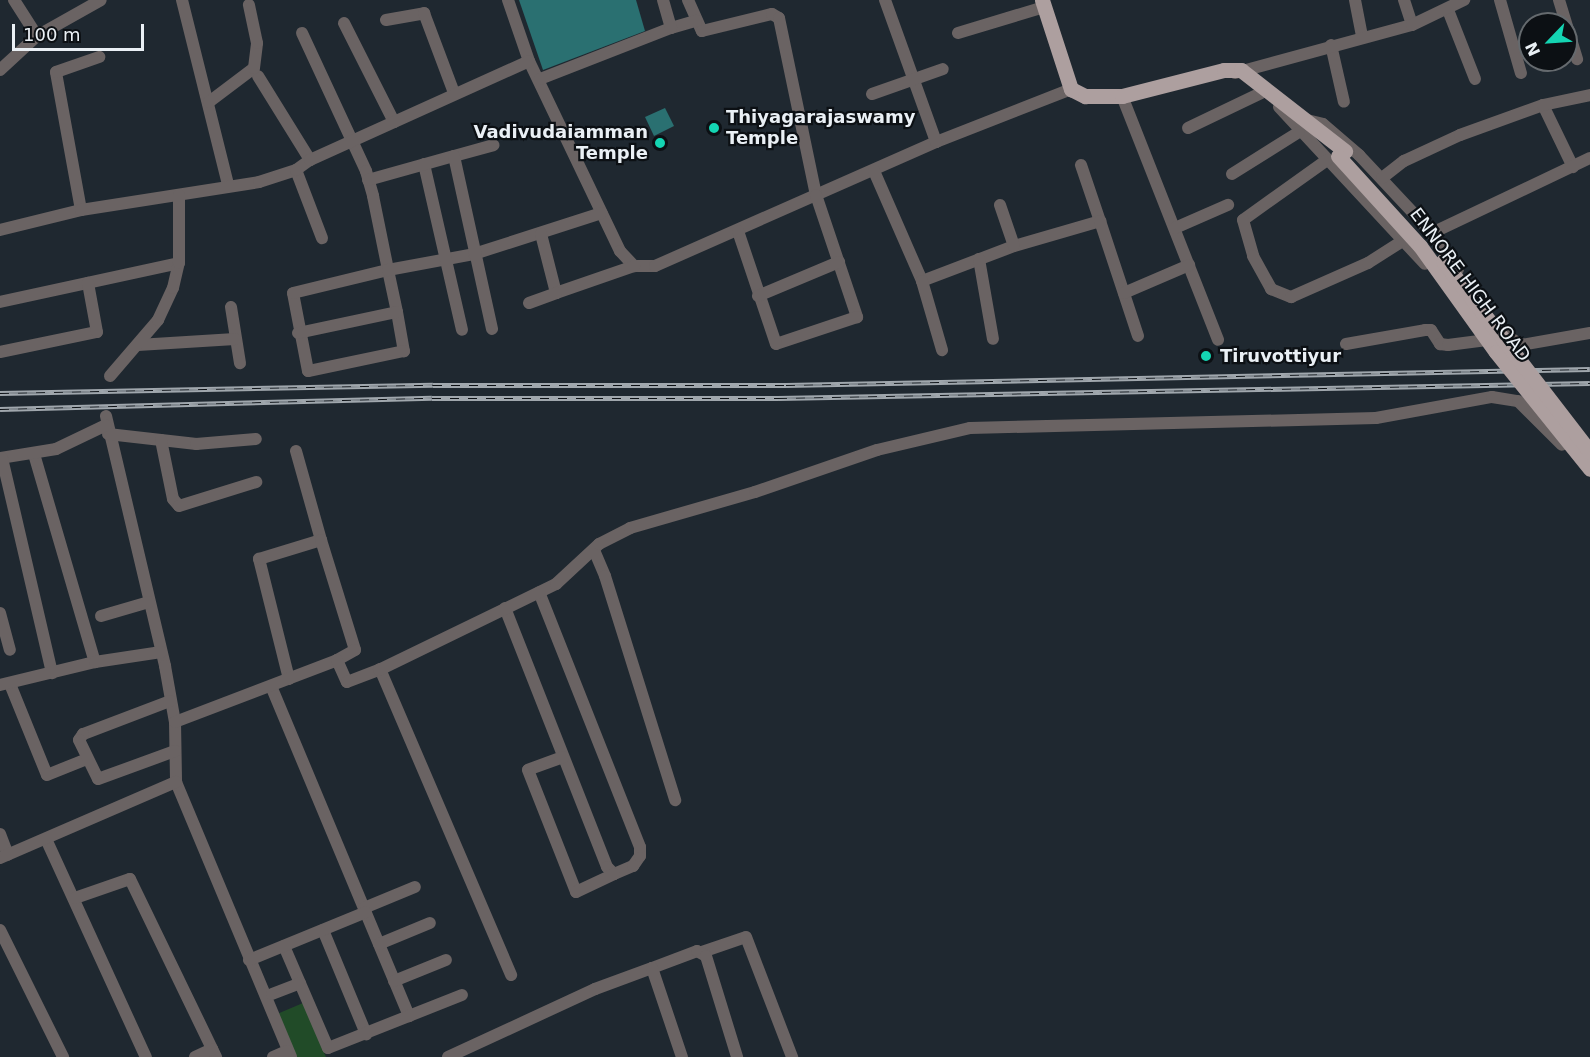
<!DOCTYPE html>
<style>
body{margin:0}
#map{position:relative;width:1590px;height:1057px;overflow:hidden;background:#1f2830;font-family:"DejaVu Sans",sans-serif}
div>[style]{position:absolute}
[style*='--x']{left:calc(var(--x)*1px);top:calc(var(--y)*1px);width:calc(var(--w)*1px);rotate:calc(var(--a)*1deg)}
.green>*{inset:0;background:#214b28}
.water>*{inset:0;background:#2a7071}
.minor>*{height:12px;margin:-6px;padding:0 6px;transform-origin:6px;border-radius:6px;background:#6a6363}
.major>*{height:15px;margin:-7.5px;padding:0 7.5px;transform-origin:7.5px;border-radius:7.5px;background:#ad9f9f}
.rail>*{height:5px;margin-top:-2.5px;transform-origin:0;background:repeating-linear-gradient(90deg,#0c1014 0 9px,#a0a7ad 0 18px);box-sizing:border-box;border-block:2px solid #a0a7ad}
.major-bridge>*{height:15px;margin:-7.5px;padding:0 7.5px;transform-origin:7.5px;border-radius:7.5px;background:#ad9f9f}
.dots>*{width:16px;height:16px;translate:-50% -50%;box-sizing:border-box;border:3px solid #0c1014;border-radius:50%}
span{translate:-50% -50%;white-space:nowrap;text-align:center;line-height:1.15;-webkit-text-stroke:4.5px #0c1014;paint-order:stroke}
.poi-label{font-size:18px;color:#eaf0f5;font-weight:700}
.left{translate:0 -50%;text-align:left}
.right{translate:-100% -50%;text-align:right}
.street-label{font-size:18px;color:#eaf0f5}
.north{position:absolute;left:1518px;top:12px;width:60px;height:60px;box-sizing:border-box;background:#0c1014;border:2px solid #656a6e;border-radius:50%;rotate:245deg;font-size:16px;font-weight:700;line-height:24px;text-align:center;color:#eaf0f5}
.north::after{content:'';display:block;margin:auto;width:21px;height:27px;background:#14d5b3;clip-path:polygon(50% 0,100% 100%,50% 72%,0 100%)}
.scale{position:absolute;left:12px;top:24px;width:132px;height:27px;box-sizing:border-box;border:3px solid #eaf0f5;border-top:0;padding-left:8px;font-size:18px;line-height:21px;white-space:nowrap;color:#eaf0f5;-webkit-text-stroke:4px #0c1014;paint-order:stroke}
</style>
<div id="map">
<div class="green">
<i style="clip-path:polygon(303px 1003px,326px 1057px,296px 1057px,277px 1014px)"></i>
</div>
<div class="water">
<i style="clip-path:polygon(519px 0,636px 0,645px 31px,543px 70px)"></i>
<i style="clip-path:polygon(665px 108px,674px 126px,654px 136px,645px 117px)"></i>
</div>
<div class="minor">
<i style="--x:14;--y:0;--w:43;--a:57.4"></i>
<i style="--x:182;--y:0;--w:191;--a:76"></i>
<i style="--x:508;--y:0;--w:65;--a:71"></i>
<i style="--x:529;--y:61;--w:211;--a:64.4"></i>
<i style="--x:620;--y:251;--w:21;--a:47"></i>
<i style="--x:634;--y:266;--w:21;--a:0"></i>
<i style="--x:655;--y:266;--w:307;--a:-23.8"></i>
<i style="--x:936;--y:142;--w:145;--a:-21.4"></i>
<i style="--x:688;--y:0;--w:34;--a:66"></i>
<i style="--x:702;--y:31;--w:72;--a:-13.7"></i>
<i style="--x:772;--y:14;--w:8;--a:30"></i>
<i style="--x:779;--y:18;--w:181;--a:78.2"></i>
<i style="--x:816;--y:195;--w:129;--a:71.4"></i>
<i style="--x:857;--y:317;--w:85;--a:161.6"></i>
<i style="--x:776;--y:344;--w:119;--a:-108.6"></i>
<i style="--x:885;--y:0;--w:151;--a:70.2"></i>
<i style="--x:1355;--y:0;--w:38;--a:79"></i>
<i style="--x:1404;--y:0;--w:26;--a:72"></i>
<i style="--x:1500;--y:0;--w:76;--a:74"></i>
<i style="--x:1559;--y:0;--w:62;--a:73"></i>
<i style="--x:1448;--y:10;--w:74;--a:68.6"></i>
<i style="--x:386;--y:20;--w:39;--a:-10"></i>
<i style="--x:424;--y:13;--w:85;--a:69.4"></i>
<i style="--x:344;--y:23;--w:111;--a:63.2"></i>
<i style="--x:671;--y:28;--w:26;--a:-16"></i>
<i style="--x:302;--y:33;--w:152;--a:65.1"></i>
<i style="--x:366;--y:171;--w:26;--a:74"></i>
<i style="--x:373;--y:196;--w:76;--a:78.5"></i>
<i style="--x:388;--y:270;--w:43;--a:77.9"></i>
<i style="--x:397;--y:312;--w:40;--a:80"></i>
<i style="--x:404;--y:351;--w:98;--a:168.2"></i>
<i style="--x:308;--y:371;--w:79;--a:-100.9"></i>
<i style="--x:293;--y:293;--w:98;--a:-13.6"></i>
<i style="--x:388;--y:270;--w:87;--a:-10.5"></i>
<i style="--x:474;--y:254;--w:134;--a:-17.8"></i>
<i style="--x:958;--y:33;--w:90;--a:-16.8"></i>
<i style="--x:1331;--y:45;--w:58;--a:77.2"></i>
<i style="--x:0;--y:70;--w:50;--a:-42.6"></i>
<i style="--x:37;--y:36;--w:73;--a:-29.4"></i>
<i style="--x:1235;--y:73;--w:183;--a:-15.2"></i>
<i style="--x:1412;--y:25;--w:58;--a:-25.7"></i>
<i style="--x:258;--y:76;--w:99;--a:58.2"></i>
<i style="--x:540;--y:79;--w:141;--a:-21.3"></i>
<i style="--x:671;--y:28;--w:29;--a:-106"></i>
<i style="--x:872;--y:94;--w:75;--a:-19.4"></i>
<i style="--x:1122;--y:96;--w:262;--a:68.5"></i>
<i style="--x:209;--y:102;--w:56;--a:-37.1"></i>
<i style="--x:254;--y:68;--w:25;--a:-83"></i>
<i style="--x:257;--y:43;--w:39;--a:-102"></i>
<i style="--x:1543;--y:105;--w:69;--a:64.2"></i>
<i style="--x:1279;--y:107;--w:214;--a:47.1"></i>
<i style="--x:1307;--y:120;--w:16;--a:14"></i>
<i style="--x:1323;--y:124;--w:48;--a:40.7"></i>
<i style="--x:1359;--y:155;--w:107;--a:46.9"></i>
<i style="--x:1432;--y:233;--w:45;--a:54.9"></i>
<i style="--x:1188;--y:128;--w:81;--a:-25.6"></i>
<i style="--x:454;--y:156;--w:41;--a:-15.4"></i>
<i style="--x:1327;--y:160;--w:103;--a:144.5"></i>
<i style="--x:1243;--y:220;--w:37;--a:74"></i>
<i style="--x:1253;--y:256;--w:38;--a:61"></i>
<i style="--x:1271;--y:289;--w:22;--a:22"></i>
<i style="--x:1291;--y:297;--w:84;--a:-23.8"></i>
<i style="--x:1368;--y:263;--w:43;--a:-32.6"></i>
<i style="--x:424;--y:164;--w:170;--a:77.1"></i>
<i style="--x:1081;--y:165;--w:59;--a:71.3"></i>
<i style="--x:296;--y:170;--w:73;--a:69.1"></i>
<i style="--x:874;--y:171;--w:120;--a:66.4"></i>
<i style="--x:922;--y:281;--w:98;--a:-20.8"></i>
<i style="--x:1014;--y:246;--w:90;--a:-16.2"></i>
<i style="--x:1100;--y:221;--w:121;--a:71.7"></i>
<i style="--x:1232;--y:174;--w:79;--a:-32.1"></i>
<i style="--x:1382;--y:178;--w:28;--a:-38"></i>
<i style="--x:1404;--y:161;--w:62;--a:-24.9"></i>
<i style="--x:1460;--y:135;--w:88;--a:-19.9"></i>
<i style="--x:1543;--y:105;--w:48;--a:-12"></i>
<i style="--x:368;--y:180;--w:89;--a:-15.6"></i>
<i style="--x:454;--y:156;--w:177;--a:77.6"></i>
<i style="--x:1000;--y:205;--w:43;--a:71.1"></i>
<i style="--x:81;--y:210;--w:140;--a:-100.3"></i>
<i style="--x:56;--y:72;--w:46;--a:-19.2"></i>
<i style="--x:1175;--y:228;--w:58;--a:-23.5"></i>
<i style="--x:0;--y:230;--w:83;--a:-13.9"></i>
<i style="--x:81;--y:210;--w:180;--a:-8.9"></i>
<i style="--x:259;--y:182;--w:39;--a:-18"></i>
<i style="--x:296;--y:170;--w:17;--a:-36"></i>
<i style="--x:310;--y:160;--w:240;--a:-24.3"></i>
<i style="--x:1432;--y:233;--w:175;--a:-25.4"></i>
<i style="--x:541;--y:234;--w:61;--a:75.7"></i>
<i style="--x:556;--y:293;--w:83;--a:-19.1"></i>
<i style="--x:979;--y:259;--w:81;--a:80.1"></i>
<i style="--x:922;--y:281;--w:72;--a:73.8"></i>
<i style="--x:1124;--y:293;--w:71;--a:-23.3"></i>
<i style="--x:758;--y:296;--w:88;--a:-22.8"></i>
<i style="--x:0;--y:302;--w:183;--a:-12.3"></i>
<i style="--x:529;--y:303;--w:29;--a:-20"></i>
<i style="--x:231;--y:307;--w:57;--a:80.9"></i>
<i style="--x:298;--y:333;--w:101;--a:-12"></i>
<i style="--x:1506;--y:335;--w:18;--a:34"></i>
<i style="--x:1521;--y:345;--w:70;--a:-9.9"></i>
<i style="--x:1346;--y:344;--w:80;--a:-10"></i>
<i style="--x:1425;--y:330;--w:6;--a:0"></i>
<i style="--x:1431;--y:330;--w:17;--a:57"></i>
<i style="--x:1440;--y:344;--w:8;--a:7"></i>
<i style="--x:1448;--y:345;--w:47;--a:-7.3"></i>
<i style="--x:138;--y:345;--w:97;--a:-3.5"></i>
<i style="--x:0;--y:352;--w:99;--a:-11.7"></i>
<i style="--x:97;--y:332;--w:50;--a:-100.4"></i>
<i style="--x:110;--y:376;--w:74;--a:-49.4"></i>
<i style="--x:158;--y:320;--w:35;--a:-65"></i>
<i style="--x:173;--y:288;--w:26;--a:-77"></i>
<i style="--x:179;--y:263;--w:68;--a:-90"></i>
<i style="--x:106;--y:416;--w:257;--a:76.7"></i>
<i style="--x:165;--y:666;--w:57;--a:79.9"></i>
<i style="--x:175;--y:722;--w:60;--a:89"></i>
<i style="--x:176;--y:782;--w:298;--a:67.3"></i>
<i style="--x:108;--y:434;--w:89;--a:6.5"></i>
<i style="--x:196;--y:444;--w:60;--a:-4.8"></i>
<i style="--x:161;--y:440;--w:60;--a:78.5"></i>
<i style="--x:173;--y:499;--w:9;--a:49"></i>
<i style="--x:179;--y:506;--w:81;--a:-17.3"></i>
<i style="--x:296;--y:451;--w:92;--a:74.3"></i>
<i style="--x:34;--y:454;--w:217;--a:73.7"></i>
<i style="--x:0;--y:458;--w:57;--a:-9.1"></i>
<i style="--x:56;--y:449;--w:55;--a:-25.6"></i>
<i style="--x:2;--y:458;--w:221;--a:76.9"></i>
<i style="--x:594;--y:550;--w:28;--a:67"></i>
<i style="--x:605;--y:576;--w:235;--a:72.6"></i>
<i style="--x:505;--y:608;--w:278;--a:68.5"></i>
<i style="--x:607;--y:867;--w:10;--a:45"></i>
<i style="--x:614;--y:874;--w:21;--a:-23"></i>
<i style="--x:633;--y:866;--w:12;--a:-55"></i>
<i style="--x:640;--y:856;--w:9;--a:-90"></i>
<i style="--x:640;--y:847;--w:274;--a:-111.6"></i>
<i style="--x:0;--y:613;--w:38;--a:75"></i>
<i style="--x:101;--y:616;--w:50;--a:-16.3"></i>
<i style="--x:380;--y:669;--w:333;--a:66.8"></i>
<i style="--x:289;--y:679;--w:124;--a:-104"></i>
<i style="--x:259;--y:559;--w:65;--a:-17"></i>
<i style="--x:321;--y:540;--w:115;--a:72.8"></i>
<i style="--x:355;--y:650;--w:21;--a:151"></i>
<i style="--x:10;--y:684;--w:98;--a:67.9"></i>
<i style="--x:47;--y:775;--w:43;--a:-21.8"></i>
<i style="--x:0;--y:685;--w:98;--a:-13.6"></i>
<i style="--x:95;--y:662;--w:67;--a:-8.6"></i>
<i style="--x:271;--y:686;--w:358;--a:67.3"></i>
<i style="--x:170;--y:701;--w:93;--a:159.2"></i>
<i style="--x:83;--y:734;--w:7;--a:124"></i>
<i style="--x:79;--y:740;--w:43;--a:64"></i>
<i style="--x:98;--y:779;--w:82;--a:-20"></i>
<i style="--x:175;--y:722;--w:173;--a:-20.9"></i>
<i style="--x:337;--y:660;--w:24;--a:66"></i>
<i style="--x:347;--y:682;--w:34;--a:-21"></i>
<i style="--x:379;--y:670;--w:197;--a:-25.9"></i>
<i style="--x:556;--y:584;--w:59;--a:-42.9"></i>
<i style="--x:599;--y:544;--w:35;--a:-27"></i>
<i style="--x:630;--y:528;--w:130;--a:-16.1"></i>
<i style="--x:755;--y:492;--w:129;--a:-19"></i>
<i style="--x:877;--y:450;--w:96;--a:-13.3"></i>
<i style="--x:970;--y:428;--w:406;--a:-1.4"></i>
<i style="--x:1376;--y:418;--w:118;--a:-10.3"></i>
<i style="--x:1492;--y:397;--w:26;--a:9"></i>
<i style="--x:1518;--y:401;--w:62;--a:45"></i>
<i style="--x:563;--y:757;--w:37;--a:160"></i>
<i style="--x:528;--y:770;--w:131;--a:68.5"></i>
<i style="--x:576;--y:892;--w:42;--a:-25.3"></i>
<i style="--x:0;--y:834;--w:22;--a:69"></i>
<i style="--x:46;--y:839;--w:240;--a:65.4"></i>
<i style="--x:0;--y:858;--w:192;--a:-23.4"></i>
<i style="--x:75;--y:898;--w:58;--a:-19.1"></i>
<i style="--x:130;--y:879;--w:198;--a:64.2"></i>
<i style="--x:364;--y:908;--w:55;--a:-22.4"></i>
<i style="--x:0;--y:930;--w:142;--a:63.6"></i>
<i style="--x:323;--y:930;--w:113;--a:67.5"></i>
<i style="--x:379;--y:944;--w:55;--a:-22.4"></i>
<i style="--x:284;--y:946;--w:111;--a:66.7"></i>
<i style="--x:328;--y:1048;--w:144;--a:-21.6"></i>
<i style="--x:702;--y:952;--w:46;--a:-18.8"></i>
<i style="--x:746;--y:937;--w:129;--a:69"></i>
<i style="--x:249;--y:960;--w:126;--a:-22.3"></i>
<i style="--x:652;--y:968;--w:48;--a:-20.7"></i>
<i style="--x:697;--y:951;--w:10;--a:29"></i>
<i style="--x:706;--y:956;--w:106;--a:72.9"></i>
<i style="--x:394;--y:981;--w:56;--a:-22"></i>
<i style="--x:272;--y:994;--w:30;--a:-21"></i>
<i style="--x:195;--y:1057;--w:19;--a:-25"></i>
<i style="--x:273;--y:1057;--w:15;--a:-23"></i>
<i style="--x:448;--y:1057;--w:162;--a:-24.8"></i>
<i style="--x:595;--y:989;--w:61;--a:-20.2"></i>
<i style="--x:652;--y:968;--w:94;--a:71.4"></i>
</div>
<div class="major">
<i style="--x:1042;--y:0;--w:94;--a:72"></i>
<i style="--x:1071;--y:89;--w:16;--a:27"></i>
<i style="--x:1085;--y:96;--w:37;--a:0"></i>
<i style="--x:1122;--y:96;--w:105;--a:-14.3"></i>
<i style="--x:1224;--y:70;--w:17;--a:0"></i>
<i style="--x:1241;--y:70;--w:132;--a:37.9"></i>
</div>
<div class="rail">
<i style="--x:0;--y:393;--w:433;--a:-1.1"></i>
<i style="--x:433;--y:385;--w:353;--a:0"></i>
<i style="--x:786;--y:385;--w:804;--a:-1.14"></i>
<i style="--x:0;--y:409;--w:432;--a:-1.5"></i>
<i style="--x:432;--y:398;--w:346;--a:0"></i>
<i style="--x:778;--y:398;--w:812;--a:-1.06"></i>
</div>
<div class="major-bridge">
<i style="--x:1338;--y:156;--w:122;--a:47.7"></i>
<i style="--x:1420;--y:246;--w:130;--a:54.4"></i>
<i style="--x:1496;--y:352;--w:150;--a:51.2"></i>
<i style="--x:1443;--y:261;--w:241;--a:52.4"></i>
</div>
<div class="dots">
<i style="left:714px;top:128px;background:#14d5b3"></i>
<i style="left:660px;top:143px;background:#14d5b3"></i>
<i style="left:1206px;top:356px;background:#14d5b3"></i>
</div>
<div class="poi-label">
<span class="left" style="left:726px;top:128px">Thiyagarajaswamy<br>Temple</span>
<span class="right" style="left:648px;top:143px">Vadivudaiamman<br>Temple</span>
<span class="left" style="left:1220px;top:356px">Tiruvottiyur</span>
</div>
<div class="street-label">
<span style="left:1470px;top:285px;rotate:53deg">ENNORE HIGH ROAD</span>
</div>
<div class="north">N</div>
<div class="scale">100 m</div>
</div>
